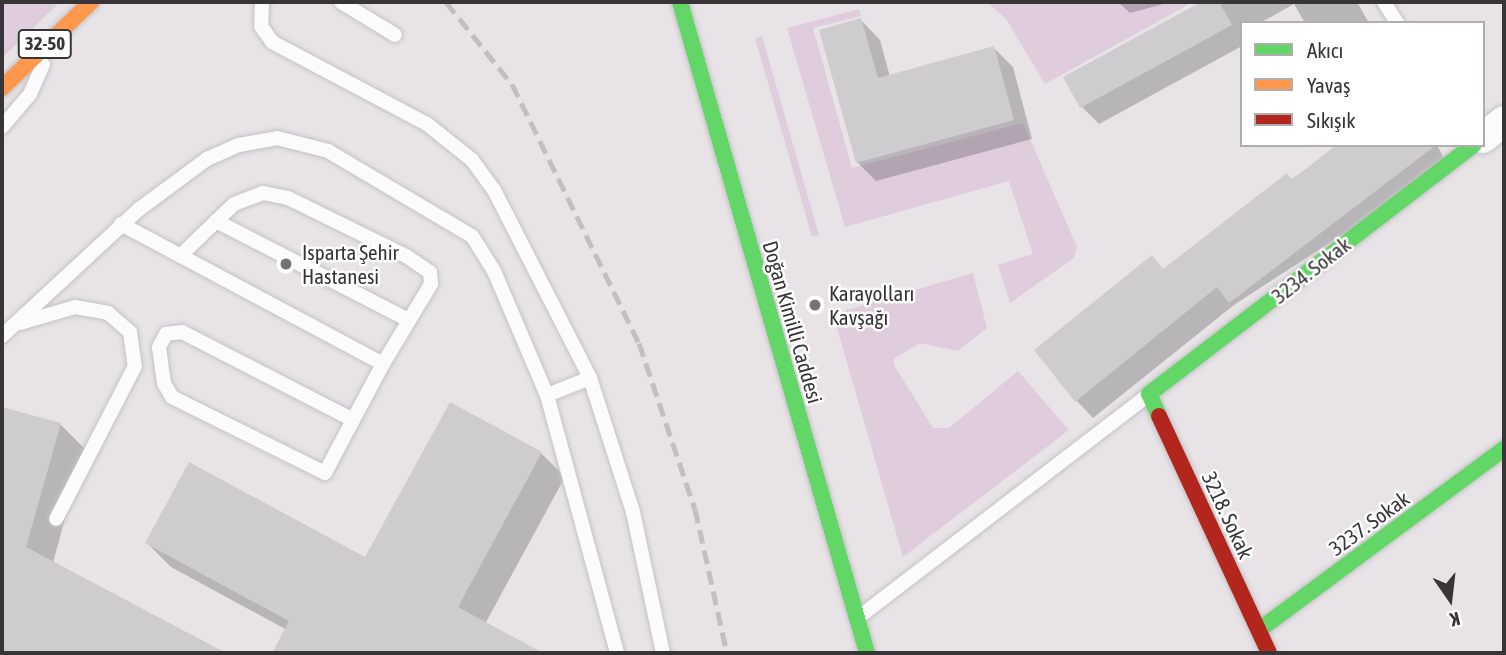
<!DOCTYPE html>
<meta charset="utf-8">
<style>
body{margin:0}
#map{position:relative;width:1506px;height:655px;overflow:hidden;background:#e7e3e7;font-family:"Asap Condensed",sans-serif}
div>[style]{position:absolute}
[style*='--x']{left:calc(var(--x)*1px);top:calc(var(--y)*1px);width:calc(var(--w)*1px);rotate:calc(var(--a)*1deg)}
.green>*{inset:0;background:#dfcdde}
.shadow>*{inset:0;background:#0003}
.building>*{inset:0;background:#cfcccf}
.roads{filter:drop-shadow(0 0 2px #c4c2c4) drop-shadow(0 0 2px #c4c2c4)}
.lane>*{height:14px;margin:-7px;padding:0 7px;transform-origin:7px;border-radius:7px;background:#fbfbfb}
.street>*{height:30px;margin:-15px;padding:0 15px;transform-origin:15px;border-radius:15px;background:#fbfbfb}
.fast>*{height:16px;margin:-8px;padding:0 8px;transform-origin:8px;border-radius:8px;background:#63d668}
.slow>*{height:16px;margin:-8px;padding:0 8px;transform-origin:8px;border-radius:8px;background:#ff974d}
.jam>*{height:16px;margin:-8px;padding:0 8px;transform-origin:8px;border-radius:8px;background:#b3261e}
.rail>*{height:5px;margin-top:-2.5px;transform-origin:0;background:repeating-linear-gradient(90deg,#c1c0c1 0 14px,transparent 0 21px)}
.dots>*{width:19px;height:19px;translate:-50% -50%;box-sizing:border-box;border:4px solid #fff;border-radius:50%}
span{translate:-50% -50%;white-space:nowrap;text-align:center;line-height:1.15;-webkit-text-stroke:5px #fff;paint-order:stroke}
.shield-label span{padding:2px 5px;background:#fff;border:2px solid;border-radius:5px;-webkit-text-stroke-width:0}
.shield-label{font-size:19px;color:#383538;font-weight:700}
.poi-label{font-size:21px;color:#383538}
.left{translate:0 -50%;text-align:left}
.street-label{font-size:21px;color:#383538}
.frame{position:absolute;inset:0;border:4px solid #383538;pointer-events:none}
.legend{position:absolute;left:1240px;top:21px;width:245px;height:126px;box-sizing:border-box;background:#fff;border:2px solid #afaeaf;margin:0;padding:9px 12px;list-style:none;font-size:21px;color:#383538}
.legend li{display:flex;align-items:center;gap:14px;height:35px}
.legend b{width:35px;border:2px solid #afaeaf}
.north{position:absolute;left:1415px;top:564px;width:70px;height:70px;-webkit-text-stroke:5px #fff;paint-order:stroke;rotate:166deg;font-size:19px;font-weight:700;line-height:28px;text-align:center;color:#383538}
.north::after{content:'';display:block;margin:auto;width:24px;height:32px;background:#383538;clip-path:polygon(50% 0,100% 100%,50% 72%,0 100%)}
</style>
<div id="map">
<div class="green">
<i style="clip-path:polygon(7px 2px,60px 2px,2px 58px,2px 6px)"></i>
<i style="clip-path:polygon(987px 2px,1110px 3px,1193px 2px,1045px 84px,1006px 19px)"></i>
<i style="clip-path:polygon(859px 9px,861px 16px,813px 28px,852px 168px,1023px 123px,1077px 247px,1074px 258px,1010px 303px,998px 265px,1033px 254px,1009px 181px,845px 227px,787px 28px)"></i>
<i style="clip-path:polygon(762px 36px,819px 235px,812px 237px,755px 38px)"></i>
<i style="clip-path:polygon(973px 273px,987px 328px,958px 351px,920px 343px,894px 359px,894px 365px,933px 428px,949px 428px,1018px 371px,1069px 430px,903px 557px,833px 314px)"></i>
</div>
<div class="shadow">
<i style="clip-path:polygon(1118px 2px,1171px 2px,1130px 13px)"></i>
<i style="clip-path:polygon(1203px 2px,1357px 2px,1369px 23px,1305px 23px,1294px 4px,1260px 23px,1242px 23px,1242px 46px,1099px 124px,1082px 107px,1066px 78px)"></i>
<i style="clip-path:polygon(861px 20px,880px 40px,890px 77px,994px 48px,1013px 67px,1032px 139px,876px 181px,857px 162px)"></i>
<i style="clip-path:polygon(1340px 145px,1437px 145px,1448px 166px,1234px 305px,1093px 418px,1076px 400px,1152px 258px,1164px 270px)"></i>
<i style="clip-path:polygon(2px 409px,60px 424px,84px 448px,53px 563px,223px 653px,2px 653px)"></i>
<i style="clip-path:polygon(541px 453px,565px 477px,485px 624px,539px 653px,274px 653px,287px 630px,171px 567px,147px 543px,366px 560px)"></i>
</div>
<div class="building">
<i style="clip-path:polygon(1201px 2px,1219px 2px,1232px 25px,1080px 108px,1063px 77px)"></i>
<i style="clip-path:polygon(861px 18px,878px 78px,994px 46px,1014px 120px,856px 163px,819px 30px)"></i>
<i style="clip-path:polygon(1336px 145px,1436px 145px,1229px 303px,1217px 287px,1075px 402px,1034px 350px,1152px 255px,1163px 269px,1287px 173px,1292px 180px)"></i>
<i style="clip-path:polygon(450px 402px,542px 452px,458px 607px,543px 653px,272px 653px,289px 621px,145px 543px,189px 462px,365px 557px)"></i>
<i style="clip-path:polygon(2px 407px,61px 423px,26px 547px,226px 653px,2px 653px)"></i>
</div>
<div class="roads">
<div class="lane">
<i style="--x:262;--y:2;--w:24;--a:92"></i>
<i style="--x:261;--y:26;--w:19;--a:55"></i>
<i style="--x:272;--y:42;--w:175;--a:27.9"></i>
<i style="--x:427;--y:124;--w:58;--a:38.7"></i>
<i style="--x:472;--y:160;--w:37;--a:54"></i>
<i style="--x:494;--y:190;--w:211;--a:62.9"></i>
<i style="--x:590;--y:378;--w:46;--a:158.4"></i>
<i style="--x:341;--y:2;--w:63;--a:31.4"></i>
<i style="--x:1384;--y:2;--w:25;--a:58"></i>
<i style="--x:2;--y:127;--w:43;--a:-49.7"></i>
<i style="--x:30;--y:94;--w:32;--a:-66"></i>
<i style="--x:216;--y:221;--w:217;--a:27.2"></i>
<i style="--x:121;--y:224;--w:297;--a:28.1"></i>
<i style="--x:383;--y:364;--w:64;--a:118.2"></i>
<i style="--x:353;--y:420;--w:60;--a:117.8"></i>
<i style="--x:325;--y:473;--w:171;--a:-153.6"></i>
<i style="--x:172;--y:397;--w:16;--a:-120"></i>
<i style="--x:164;--y:383;--w:36;--a:-98"></i>
<i style="--x:159;--y:347;--w:15;--a:-62"></i>
<i style="--x:166;--y:334;--w:16;--a:-7"></i>
<i style="--x:182;--y:332;--w:192;--a:27.2"></i>
<i style="--x:180;--y:256;--w:75;--a:-43.9"></i>
<i style="--x:234;--y:204;--w:31;--a:-21"></i>
<i style="--x:263;--y:193;--w:25;--a:11"></i>
<i style="--x:288;--y:198;--w:131;--a:26.2"></i>
<i style="--x:406;--y:256;--w:29;--a:34"></i>
<i style="--x:430;--y:272;--w:12;--a:85"></i>
<i style="--x:431;--y:284;--w:93;--a:121"></i>
<i style="--x:20;--y:323;--w:57;--a:-16.2"></i>
<i style="--x:75;--y:307;--w:34;--a:10"></i>
<i style="--x:108;--y:313;--w:29;--a:41"></i>
<i style="--x:130;--y:332;--w:34;--a:82"></i>
<i style="--x:135;--y:366;--w:172;--a:117.3"></i>
<i style="--x:2;--y:336;--w:185;--a:-42.8"></i>
<i style="--x:138;--y:210;--w:86;--a:-36.5"></i>
<i style="--x:207;--y:159;--w:35;--a:-24"></i>
<i style="--x:239;--y:145;--w:39;--a:-10"></i>
<i style="--x:277;--y:138;--w:53;--a:14.3"></i>
<i style="--x:328;--y:151;--w:167;--a:30.6"></i>
<i style="--x:472;--y:236;--w:41;--a:57.8"></i>
<i style="--x:494;--y:271;--w:135;--a:66.9"></i>
<i style="--x:547;--y:395;--w:267;--a:74.8"></i>
<i style="--x:590;--y:378;--w:141;--a:72.2"></i>
<i style="--x:633;--y:512;--w:144;--a:78"></i>
<i style="--x:859;--y:617;--w:364;--a:-37.5"></i>
</div>
<div class="street">
<i style="--x:1483;--y:138;--w:27;--a:-39"></i>
</div>
<div class="fast">
<i style="--x:680;--y:2;--w:677;--a:73.97"></i>
<i style="--x:1159;--y:416;--w:24;--a:-114"></i>
<i style="--x:1149;--y:394;--w:409;--a:-37.5"></i>
<i style="--x:1259;--y:630;--w:305;--a:-36.5"></i>
</div>
<div class="slow">
<i style="--x:2;--y:88;--w:124;--a:-44"></i>
</div>
<div class="jam">
<i style="--x:1159;--y:416;--w:261;--a:65.1"></i>
</div>
</div>
<div class="rail">
<i style="--x:446;--y:2;--w:105;--a:51.2"></i>
<i style="--x:512;--y:84;--w:288;--a:63.9"></i>
<i style="--x:639;--y:343;--w:175;--a:71.4"></i>
<i style="--x:695;--y:509;--w:148;--a:77.5"></i>
</div>
<div class="dots">
<i style="left:286px;top:264px;background:#757275"></i>
<i style="left:815px;top:305px;background:#757275"></i>
</div>
<div class="shield-label">
<span style="left:45px;top:44px">32-50</span>
</div>
<div class="poi-label">
<span class="left" style="left:302px;top:264px">Isparta Şehir<br>Hastanesi</span>
<span class="left" style="left:829px;top:305px">Karayolları<br>Kavşağı</span>
</div>
<div class="street-label">
<span style="left:1311px;top:270px;rotate:-38deg">3234. Sokak</span>
<span style="left:793px;top:322px;rotate:74deg">Doğan Kimilli Caddesi</span>
<span style="left:1228px;top:515px;rotate:65deg">3218. Sokak</span>
<span style="left:1369px;top:523px;rotate:-36deg">3237. Sokak</span>
</div>
<div class="frame"></div>
<ul class="legend">
<li><b style="height:9px;background:#63d668"></b>Akıcı</li>
<li><b style="height:9px;background:#ff974d"></b>Yavaş</li>
<li><b style="height:9px;background:#b3261e"></b>Sıkışık</li>
</ul>
<div class="north">K</div>
</div>
